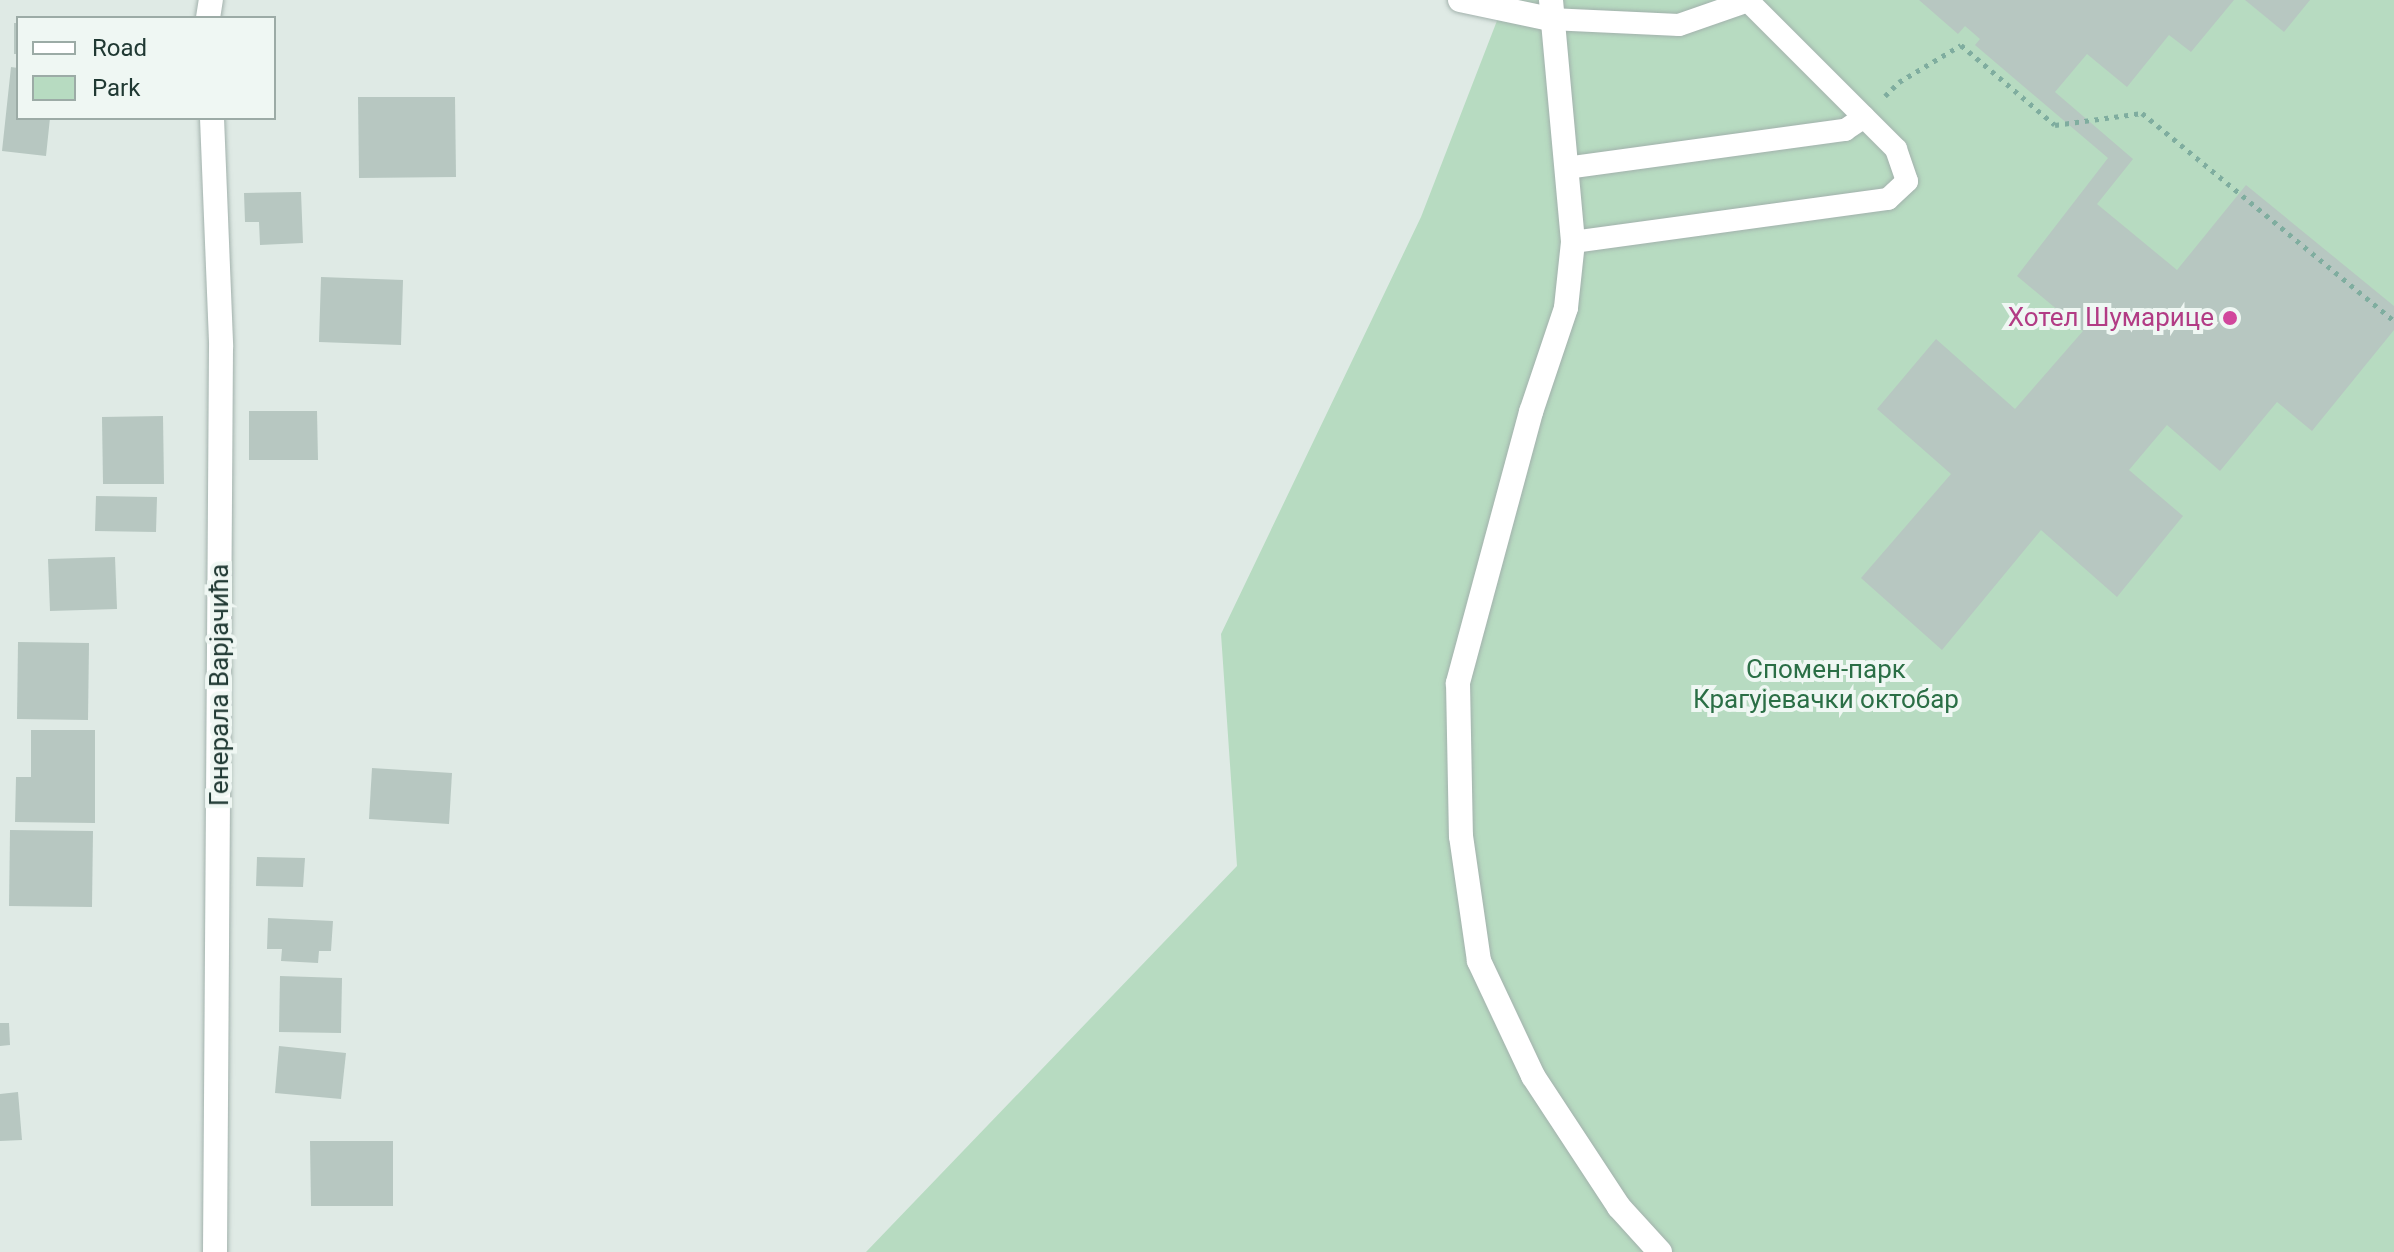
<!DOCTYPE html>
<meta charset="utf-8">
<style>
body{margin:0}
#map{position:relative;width:2394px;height:1252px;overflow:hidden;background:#dfeae5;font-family:Roboto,sans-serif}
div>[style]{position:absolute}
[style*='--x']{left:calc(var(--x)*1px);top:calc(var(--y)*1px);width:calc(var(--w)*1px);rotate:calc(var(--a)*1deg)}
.green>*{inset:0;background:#b7dbc1}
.building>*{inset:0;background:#b7c7c1}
.path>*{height:5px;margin-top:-2.5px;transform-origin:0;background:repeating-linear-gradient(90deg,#7fad9f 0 4px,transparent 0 10px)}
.roads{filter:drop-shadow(0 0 2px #a2b1ac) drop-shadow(0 0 2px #a2b1ac)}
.service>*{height:22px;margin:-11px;padding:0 11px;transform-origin:11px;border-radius:11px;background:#fff}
.minor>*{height:24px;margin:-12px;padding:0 12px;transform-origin:12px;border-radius:12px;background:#fff}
.dots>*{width:22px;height:22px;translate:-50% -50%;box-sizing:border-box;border:4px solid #eff7f3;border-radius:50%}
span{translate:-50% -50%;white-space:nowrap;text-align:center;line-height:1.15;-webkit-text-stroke:8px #eff7f3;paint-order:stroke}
.hotel-label{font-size:26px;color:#b23c85}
.right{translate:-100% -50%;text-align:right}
.park-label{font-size:26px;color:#2b6f46}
.street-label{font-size:26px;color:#203933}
.legend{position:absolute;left:16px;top:16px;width:260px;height:104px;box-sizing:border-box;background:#eff7f3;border:2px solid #9caba6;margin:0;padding:10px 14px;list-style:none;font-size:24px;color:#203933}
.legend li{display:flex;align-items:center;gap:16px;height:40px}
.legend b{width:40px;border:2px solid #9caba6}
</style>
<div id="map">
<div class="green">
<i style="clip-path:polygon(1505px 0,2394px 0,2394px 1252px,866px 1252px,1237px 866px,1221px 634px,1421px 217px)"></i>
</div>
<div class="building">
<i style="clip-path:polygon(1919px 0,2234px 0,2191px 52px,2169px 35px,2127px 87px,2087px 54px,2055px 92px,2133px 159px,2097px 204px,2177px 270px,2246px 185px,2394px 306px,2394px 330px,2312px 431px,2277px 402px,2220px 471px,2167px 425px,2129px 470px,2183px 516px,2117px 597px,2041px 530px,1942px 650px,1861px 578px,1951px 474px,1877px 409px,1936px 339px,2015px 409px,2083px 331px,2017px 276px,2108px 158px,1975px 45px,1980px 39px,1965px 26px,1958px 34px)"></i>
<i style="clip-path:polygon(2245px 0,2310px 0,2284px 32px)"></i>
<i style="clip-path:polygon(14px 23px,18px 23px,18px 54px,14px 54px)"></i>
<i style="clip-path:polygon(11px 67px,18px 68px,18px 118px,50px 118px,46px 156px,2px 151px)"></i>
<i style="clip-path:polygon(358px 97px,455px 97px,456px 177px,359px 178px)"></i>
<i style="clip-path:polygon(301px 192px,303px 243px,260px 245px,259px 222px,245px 222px,244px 193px)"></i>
<i style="clip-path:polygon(321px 277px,403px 280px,401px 345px,319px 342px)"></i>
<i style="clip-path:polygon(249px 411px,317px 411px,318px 460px,249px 460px)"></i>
<i style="clip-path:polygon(163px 416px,164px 484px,103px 484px,102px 417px)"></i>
<i style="clip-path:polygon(96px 496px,157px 497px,156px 532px,95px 531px)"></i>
<i style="clip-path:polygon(115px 557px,117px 609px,50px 611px,48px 559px)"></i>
<i style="clip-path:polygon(18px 642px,89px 643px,88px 720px,17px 719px)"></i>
<i style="clip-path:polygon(31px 730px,95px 730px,95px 823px,15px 822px,16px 777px,31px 777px)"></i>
<i style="clip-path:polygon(372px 768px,452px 773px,449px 824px,369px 819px)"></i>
<i style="clip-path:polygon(10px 830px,93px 831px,92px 907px,9px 906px)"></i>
<i style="clip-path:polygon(257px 857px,305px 858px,303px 887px,256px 886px)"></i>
<i style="clip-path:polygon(268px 918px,333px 921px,331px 951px,319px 951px,318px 963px,281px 961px,282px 949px,267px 949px)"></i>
<i style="clip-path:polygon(280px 976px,342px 978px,341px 1033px,279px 1032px)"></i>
<i style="clip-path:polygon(0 1023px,9px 1023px,10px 1045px,0 1046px)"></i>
<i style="clip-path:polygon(279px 1046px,346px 1053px,341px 1099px,275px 1093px)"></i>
<i style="clip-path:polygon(18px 1092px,22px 1140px,0 1141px,0 1094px)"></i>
<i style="clip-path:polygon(310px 1141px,393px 1141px,393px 1206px,311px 1206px)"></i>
</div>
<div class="path">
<i style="--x:1885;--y:96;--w:20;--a:-45"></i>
<i style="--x:1899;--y:82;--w:72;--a:-30.8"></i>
<i style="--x:1961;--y:45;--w:123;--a:40.4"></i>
<i style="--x:2055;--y:125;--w:88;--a:-7.9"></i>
<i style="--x:2142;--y:113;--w:327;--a:39.5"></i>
</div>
<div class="roads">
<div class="service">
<i style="--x:1550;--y:19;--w:129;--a:2.7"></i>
<i style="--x:1679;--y:25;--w:73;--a:-19.2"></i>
<i style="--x:1566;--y:168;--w:282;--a:-7.8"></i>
<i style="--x:1845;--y:130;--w:23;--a:-34"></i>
<i style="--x:1573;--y:242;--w:318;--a:-7.8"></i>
<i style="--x:1888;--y:199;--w:26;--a:-43"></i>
<i style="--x:1907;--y:181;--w:34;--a:-109"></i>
<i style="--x:1896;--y:149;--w:211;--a:-135"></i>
</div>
<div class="minor">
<i style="--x:1460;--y:0;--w:92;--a:11.9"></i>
<i style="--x:1551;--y:0;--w:243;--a:84.8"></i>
<i style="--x:1573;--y:242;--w:66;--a:96.1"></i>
<i style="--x:1566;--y:308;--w:110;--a:108.6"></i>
<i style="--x:1531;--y:412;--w:281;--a:105.1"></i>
<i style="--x:1458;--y:683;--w:153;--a:88.9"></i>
<i style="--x:1461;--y:836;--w:126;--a:81.8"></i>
<i style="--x:1479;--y:961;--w:127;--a:64.8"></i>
<i style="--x:1533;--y:1076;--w:157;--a:56.7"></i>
<i style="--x:1619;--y:1207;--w:61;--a:47.7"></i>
<i style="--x:208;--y:18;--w:18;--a:-81"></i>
<i style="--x:212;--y:118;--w:229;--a:87.7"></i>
<i style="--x:221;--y:347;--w:905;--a:90.38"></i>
</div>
</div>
<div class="dots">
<i style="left:2230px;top:318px;background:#d1479c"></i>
</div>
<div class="hotel-label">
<span class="right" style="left:2214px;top:318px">Хотел Шумарице</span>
</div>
<div class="park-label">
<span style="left:1826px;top:685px">Спомен-парк<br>Крагујевачки октобар</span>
</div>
<div class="street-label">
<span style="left:220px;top:685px;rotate:-90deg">Генерала Варјачића</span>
</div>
<ul class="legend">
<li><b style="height:10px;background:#fff"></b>Road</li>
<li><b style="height:22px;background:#b7dbc1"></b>Park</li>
</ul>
</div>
